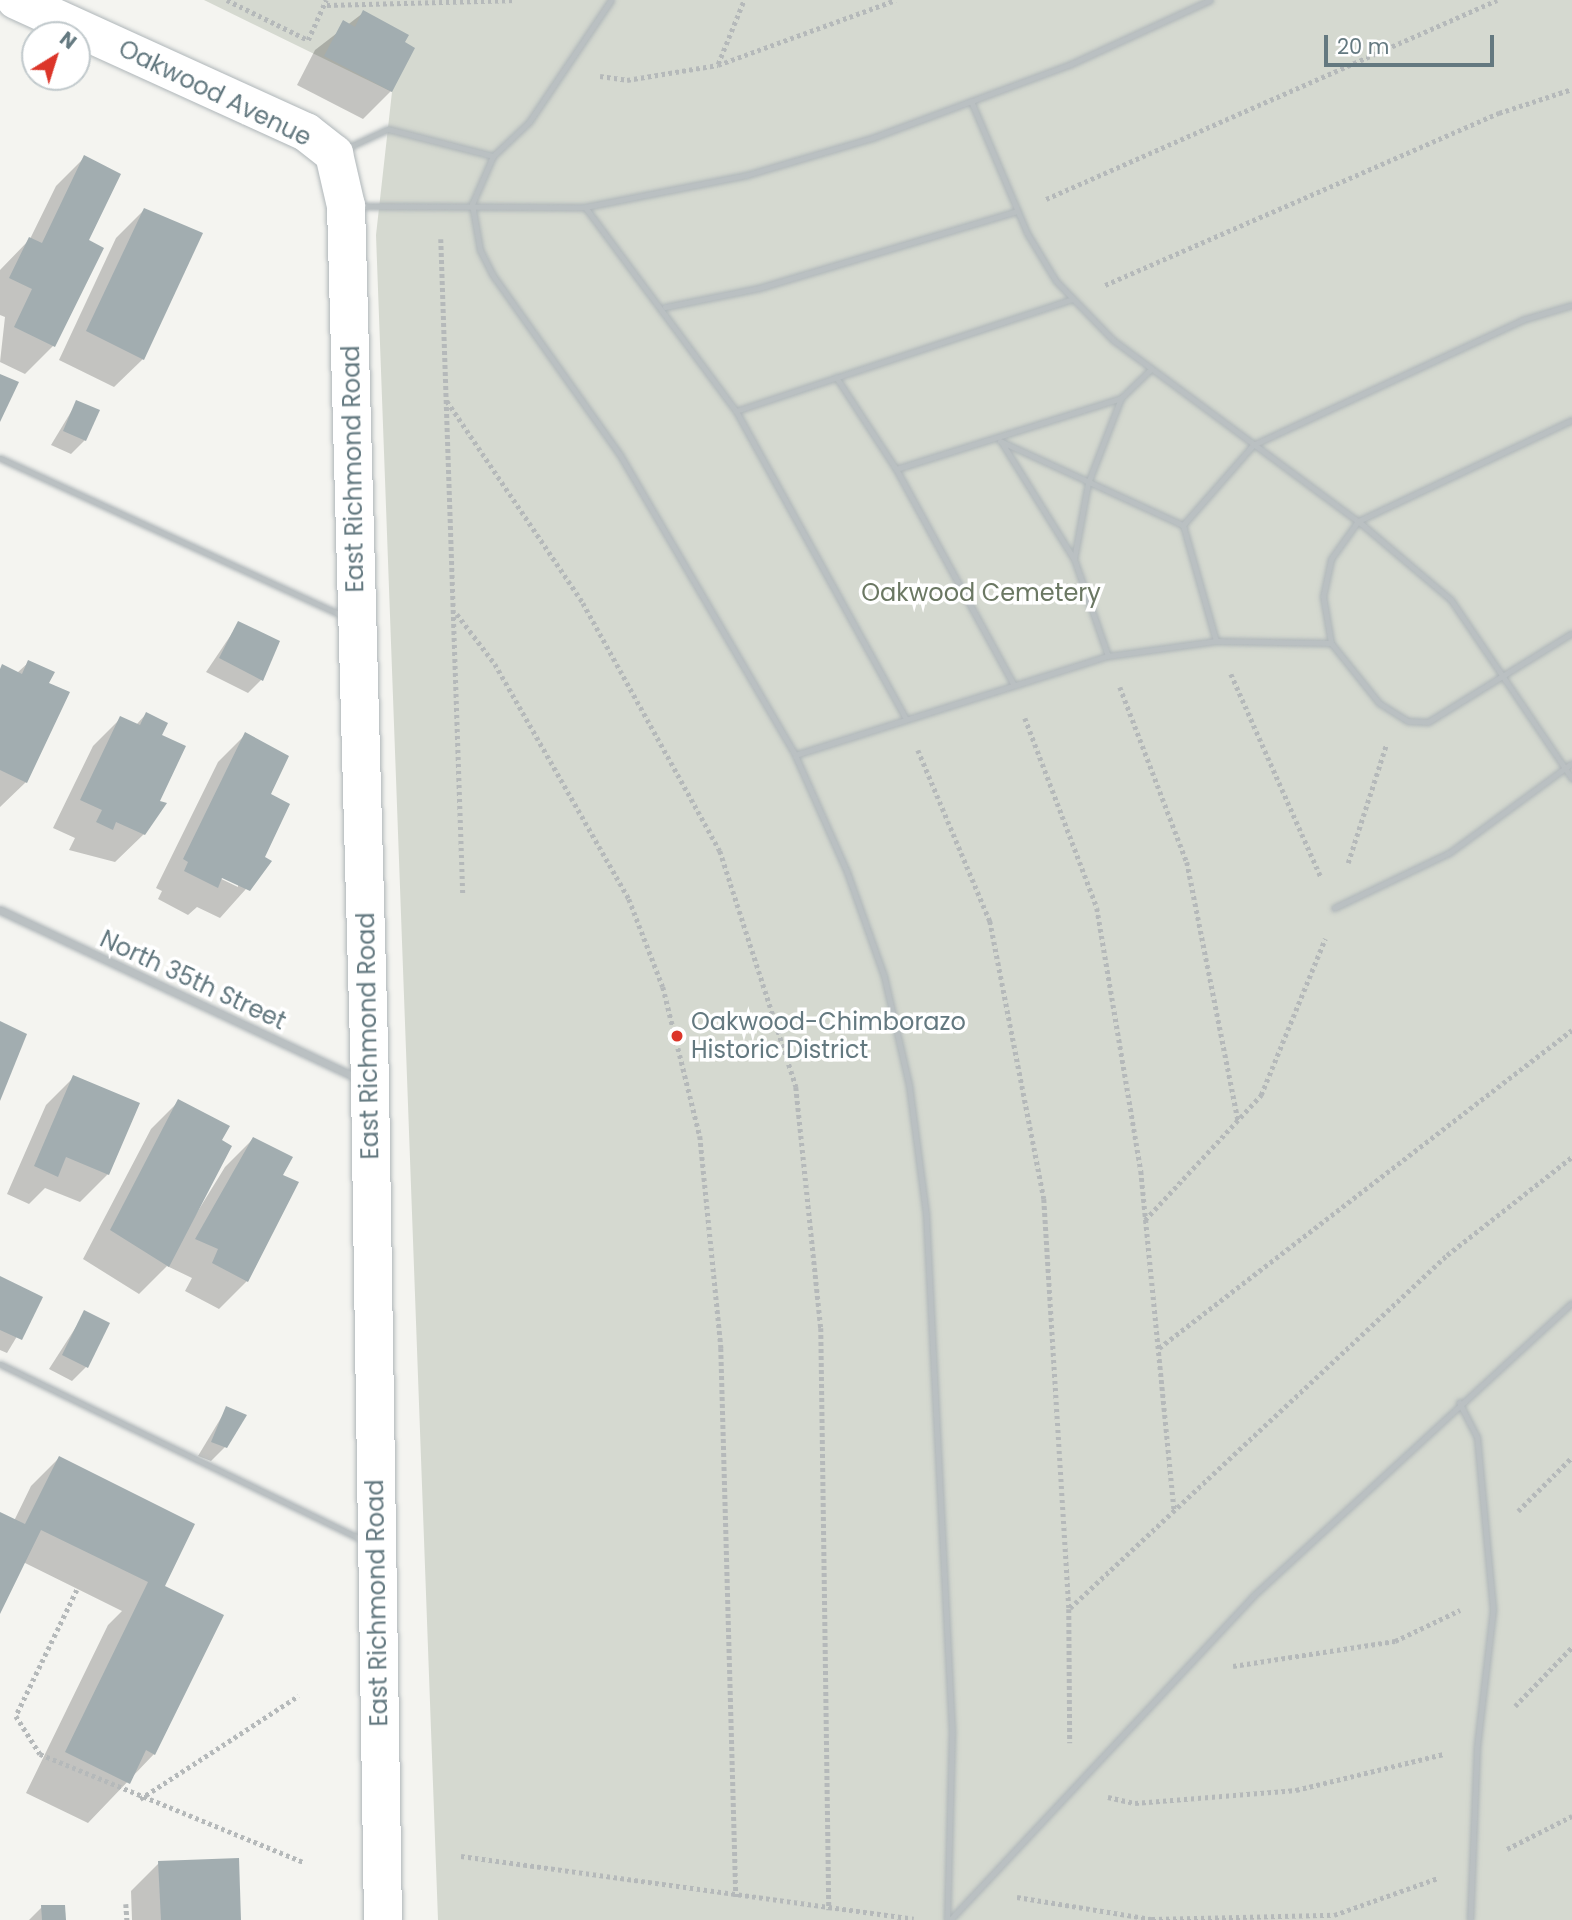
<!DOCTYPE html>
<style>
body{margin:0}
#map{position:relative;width:1572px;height:1920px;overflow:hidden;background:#f4f4f0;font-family:Poppins,sans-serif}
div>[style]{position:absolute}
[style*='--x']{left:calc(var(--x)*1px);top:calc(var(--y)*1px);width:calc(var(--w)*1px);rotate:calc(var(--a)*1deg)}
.green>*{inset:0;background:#d5d9d0}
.shadow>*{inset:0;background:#0003}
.building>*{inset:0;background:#a2adb0}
.path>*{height:4.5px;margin-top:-2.25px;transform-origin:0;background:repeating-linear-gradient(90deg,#b5b9ba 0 3.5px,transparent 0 7px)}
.roads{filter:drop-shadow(0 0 2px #afb6b9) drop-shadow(0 0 2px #afb6b9)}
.lane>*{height:5px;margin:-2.5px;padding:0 2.5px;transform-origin:2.5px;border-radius:2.5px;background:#bac0c2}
.street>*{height:7px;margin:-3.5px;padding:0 3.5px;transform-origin:3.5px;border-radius:3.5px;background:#bac0c2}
.secondary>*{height:38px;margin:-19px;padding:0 19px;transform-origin:19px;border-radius:19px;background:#fff}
.dots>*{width:19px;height:19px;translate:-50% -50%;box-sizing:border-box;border:4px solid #fff;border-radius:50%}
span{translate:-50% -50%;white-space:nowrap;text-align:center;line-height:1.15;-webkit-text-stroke:7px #fff;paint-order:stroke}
.street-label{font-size:24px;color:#647980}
.park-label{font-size:24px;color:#6b7863}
.poi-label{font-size:24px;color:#647980}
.left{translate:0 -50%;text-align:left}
.north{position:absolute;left:21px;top:21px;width:70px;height:70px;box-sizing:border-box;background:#fff;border:2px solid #c1c9cc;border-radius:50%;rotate:38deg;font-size:19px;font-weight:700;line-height:28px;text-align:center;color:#647980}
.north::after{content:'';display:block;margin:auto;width:24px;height:32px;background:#dc3529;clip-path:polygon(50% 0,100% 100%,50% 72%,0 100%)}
.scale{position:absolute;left:1324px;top:35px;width:170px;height:32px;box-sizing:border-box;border:4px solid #647980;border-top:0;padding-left:9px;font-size:21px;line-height:24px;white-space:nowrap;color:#647980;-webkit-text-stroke:5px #fff;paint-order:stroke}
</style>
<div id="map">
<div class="green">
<i style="clip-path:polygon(204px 0,1572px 0,1572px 1920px,438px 1920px,376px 235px,392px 92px)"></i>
</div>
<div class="shadow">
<i style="clip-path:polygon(363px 13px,391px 91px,363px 119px,297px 85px,315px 50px)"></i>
<i style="clip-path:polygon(84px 158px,87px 241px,101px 249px,53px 346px,25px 374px,0 362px,5px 317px,0 315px,0 270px,30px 239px,56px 186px)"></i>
<i style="clip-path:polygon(144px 210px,143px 359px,114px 387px,59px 360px,116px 238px)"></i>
<i style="clip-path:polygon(77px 402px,85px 440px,71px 454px,51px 445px)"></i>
<i style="clip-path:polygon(239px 623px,261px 680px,248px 693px,206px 672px)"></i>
<i style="clip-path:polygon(29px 662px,47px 684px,26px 782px,0 807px,0 669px,17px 673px)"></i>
<i style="clip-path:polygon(146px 714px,159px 736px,144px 834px,115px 862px,69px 850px,75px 838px,53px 828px,93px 746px,121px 718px,136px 725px)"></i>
<i style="clip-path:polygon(evenodd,246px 734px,262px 858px,270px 862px,220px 918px,197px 907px,188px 915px,158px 899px,162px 891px,156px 888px,218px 762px,246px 734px,215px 872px,238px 883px,238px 887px,213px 875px,215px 872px)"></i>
<i style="clip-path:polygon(74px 1077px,108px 1174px,80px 1202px,45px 1188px,29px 1204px,7px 1194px,46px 1105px)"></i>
<i style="clip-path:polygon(179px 1101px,185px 1232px,225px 1167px,253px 1139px,281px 1176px,247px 1281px,219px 1309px,185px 1291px,192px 1278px,167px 1266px,139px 1294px,83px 1259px,151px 1129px)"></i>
<i style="clip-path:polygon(0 1278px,40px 1298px,7px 1353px,0 1350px)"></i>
<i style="clip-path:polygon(85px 1313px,86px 1367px,72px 1381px,49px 1369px)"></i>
<i style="clip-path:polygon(227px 1408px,225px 1447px,211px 1461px,198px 1456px)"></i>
<i style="clip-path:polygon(59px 1458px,161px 1590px,154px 1754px,88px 1823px,26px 1793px,108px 1625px,122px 1611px,23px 1562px,0 1610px,0 1514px,14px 1521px,31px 1486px)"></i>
<i style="clip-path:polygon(159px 1863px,239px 1920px,132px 1920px,131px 1891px)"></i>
<i style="clip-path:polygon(42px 1907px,64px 1920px,29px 1920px)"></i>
</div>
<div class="building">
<i style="clip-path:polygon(363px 10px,409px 35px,405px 42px,415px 48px,392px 92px,324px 56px,343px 20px,355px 27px)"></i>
<i style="clip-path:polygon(84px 155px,121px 174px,89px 240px,104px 248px,55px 347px,14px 327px,32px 289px,9px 278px,29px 237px,42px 243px)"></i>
<i style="clip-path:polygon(144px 208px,203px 233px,144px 360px,86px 331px)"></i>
<i style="clip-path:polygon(0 374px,19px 382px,0 422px)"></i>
<i style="clip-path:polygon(76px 400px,100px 410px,86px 441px,63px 431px)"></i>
<i style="clip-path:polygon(238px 621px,280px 641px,263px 681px,219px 658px)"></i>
<i style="clip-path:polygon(28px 660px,55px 672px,49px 683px,70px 692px,27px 783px,0 770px,0 669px,2px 664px,22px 674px)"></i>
<i style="clip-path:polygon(146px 712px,168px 723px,162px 735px,186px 746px,160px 801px,167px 803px,145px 835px,116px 822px,113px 830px,96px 822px,102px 810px,80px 800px,120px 716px,140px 725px)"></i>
<i style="clip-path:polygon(245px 732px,289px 756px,271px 794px,290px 804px,265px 857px,272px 861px,250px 891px,222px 878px,218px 888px,184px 871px,188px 862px,183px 859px)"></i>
<i style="clip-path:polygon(0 1021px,27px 1034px,0 1101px)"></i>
<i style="clip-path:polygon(73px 1075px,140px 1103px,109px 1175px,66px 1157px,58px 1177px,34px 1166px)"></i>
<i style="clip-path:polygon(178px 1099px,230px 1126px,222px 1140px,232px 1146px,169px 1267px,110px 1230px)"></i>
<i style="clip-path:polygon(253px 1137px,293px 1157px,283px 1175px,299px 1182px,248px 1282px,212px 1263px,218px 1249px,195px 1239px)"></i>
<i style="clip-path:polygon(0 1276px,43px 1297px,22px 1340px,0 1330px)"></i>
<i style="clip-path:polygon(84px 1310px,110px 1323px,88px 1368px,62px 1355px)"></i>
<i style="clip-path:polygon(226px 1406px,247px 1415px,227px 1448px,211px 1442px)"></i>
<i style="clip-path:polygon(59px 1456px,195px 1524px,165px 1586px,224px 1615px,155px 1755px,146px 1750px,130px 1784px,65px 1752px,148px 1582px,41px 1530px,0 1614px,0 1512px,25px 1524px)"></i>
<i style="clip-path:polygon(239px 1858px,241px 1920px,161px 1920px,158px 1861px)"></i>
<i style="clip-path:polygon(41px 1905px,65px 1905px,66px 1920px,42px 1920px)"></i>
</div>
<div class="path">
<i style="--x:227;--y:0;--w:90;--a:26.3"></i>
<i style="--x:308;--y:40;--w:44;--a:-65.8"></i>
<i style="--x:327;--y:5;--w:188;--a:-1.5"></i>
<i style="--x:718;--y:64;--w:69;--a:-67.9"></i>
<i style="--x:600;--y:76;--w:27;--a:8"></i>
<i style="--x:627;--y:80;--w:92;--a:-9.4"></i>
<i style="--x:718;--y:65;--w:189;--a:-20.1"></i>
<i style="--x:1046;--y:199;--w:493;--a:-23.8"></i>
<i style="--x:441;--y:239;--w:657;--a:88.08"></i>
<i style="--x:1105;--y:285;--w:430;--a:-23.6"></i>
<i style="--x:1499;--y:113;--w:77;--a:-18.2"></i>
<i style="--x:447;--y:401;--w:244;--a:56"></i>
<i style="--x:583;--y:603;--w:283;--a:61.1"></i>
<i style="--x:720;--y:851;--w:248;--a:72.1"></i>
<i style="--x:796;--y:1087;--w:242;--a:84.1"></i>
<i style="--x:821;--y:1328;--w:582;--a:89.21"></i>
<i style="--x:457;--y:614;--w:63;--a:52.8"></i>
<i style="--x:495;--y:664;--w:271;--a:60.3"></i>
<i style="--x:629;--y:899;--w:94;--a:68.9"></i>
<i style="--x:663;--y:987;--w:154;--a:76.1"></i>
<i style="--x:700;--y:1136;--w:213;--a:84.3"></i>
<i style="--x:721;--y:1348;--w:549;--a:88.43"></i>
<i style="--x:1231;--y:674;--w:222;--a:66.1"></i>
<i style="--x:1120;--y:687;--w:187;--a:69.1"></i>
<i style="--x:1187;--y:862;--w:263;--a:78.8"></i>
<i style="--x:1025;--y:718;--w:203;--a:69.2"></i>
<i style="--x:1097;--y:908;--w:267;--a:80.5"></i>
<i style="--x:1141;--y:1171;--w:340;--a:84.4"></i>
<i style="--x:918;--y:750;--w:186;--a:67.2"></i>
<i style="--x:990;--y:921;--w:283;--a:79"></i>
<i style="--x:1044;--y:1199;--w:411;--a:86.5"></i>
<i style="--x:1069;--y:1609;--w:134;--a:89.6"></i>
<i style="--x:1348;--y:863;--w:124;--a:-72.1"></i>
<i style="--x:1145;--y:1220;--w:171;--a:-47.1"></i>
<i style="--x:1261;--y:1095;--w:169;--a:-67.7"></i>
<i style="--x:1159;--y:1348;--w:521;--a:-37.6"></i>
<i style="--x:1518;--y:1511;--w:76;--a:-45"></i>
<i style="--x:77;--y:1590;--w:140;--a:115.8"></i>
<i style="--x:16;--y:1716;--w:45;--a:57.7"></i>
<i style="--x:40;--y:1754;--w:284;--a:22.3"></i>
<i style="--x:1070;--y:1608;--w:516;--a:-43.12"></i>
<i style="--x:1447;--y:1255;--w:159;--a:-38.1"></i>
<i style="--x:1233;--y:1666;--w:164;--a:-8.8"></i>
<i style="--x:1395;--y:1641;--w:72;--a:-25.5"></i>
<i style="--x:1515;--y:1706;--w:82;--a:-46"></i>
<i style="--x:1108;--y:1797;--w:28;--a:13"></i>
<i style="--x:1135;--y:1803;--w:162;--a:-4.6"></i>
<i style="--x:1296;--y:1790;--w:152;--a:-13.7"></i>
<i style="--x:140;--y:1799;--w:189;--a:-33.1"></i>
<i style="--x:1507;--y:1849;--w:73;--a:-26.9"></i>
<i style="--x:461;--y:1856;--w:457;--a:7.9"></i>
<i style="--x:1017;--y:1897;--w:137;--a:9.3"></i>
<i style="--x:1152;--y:1919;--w:182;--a:-1.3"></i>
<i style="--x:1334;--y:1915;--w:110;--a:-19.6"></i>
<i style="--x:126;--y:1904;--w:16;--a:86"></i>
</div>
<div class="roads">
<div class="lane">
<i style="--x:611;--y:0;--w:147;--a:123.9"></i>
<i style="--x:529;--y:122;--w:50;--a:136.6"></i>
<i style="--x:493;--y:156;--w:52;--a:113.6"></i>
<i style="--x:472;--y:204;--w:47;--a:80.1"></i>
<i style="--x:480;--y:250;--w:27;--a:63"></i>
<i style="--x:492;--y:274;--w:222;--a:54.7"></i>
<i style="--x:620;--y:455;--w:347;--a:59.7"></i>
<i style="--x:795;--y:755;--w:128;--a:66"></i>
<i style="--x:847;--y:872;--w:110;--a:70.4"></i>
<i style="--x:884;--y:976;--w:112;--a:77.1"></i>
<i style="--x:909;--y:1085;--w:131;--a:82.5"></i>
<i style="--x:926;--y:1215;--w:517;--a:87.12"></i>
<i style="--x:952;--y:1731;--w:189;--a:91.5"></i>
<i style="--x:971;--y:101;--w:143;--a:67"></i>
<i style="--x:1027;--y:233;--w:56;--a:58.9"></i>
<i style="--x:1056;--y:281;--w:82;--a:46"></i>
<i style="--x:1113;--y:340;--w:305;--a:36.5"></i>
<i style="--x:1358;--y:521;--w:122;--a:40.3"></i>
<i style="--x:1451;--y:600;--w:216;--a:55.9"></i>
<i style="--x:347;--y:148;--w:45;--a:-24.9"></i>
<i style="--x:388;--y:129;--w:108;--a:14.4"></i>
<i style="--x:360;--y:206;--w:225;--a:0.3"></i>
<i style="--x:585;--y:207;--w:165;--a:-11.2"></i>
<i style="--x:747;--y:175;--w:130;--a:-16.5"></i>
<i style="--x:872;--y:138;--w:212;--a:-20.4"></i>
<i style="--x:1071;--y:64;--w:153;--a:-24.7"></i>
<i style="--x:585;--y:207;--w:254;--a:53.5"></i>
<i style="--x:736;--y:411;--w:350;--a:61.1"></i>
<i style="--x:665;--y:307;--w:96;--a:-11.4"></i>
<i style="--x:759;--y:288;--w:270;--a:-16.6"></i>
<i style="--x:836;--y:377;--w:110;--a:56.9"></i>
<i style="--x:896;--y:469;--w:245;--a:61.4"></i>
<i style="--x:736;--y:411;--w:355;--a:-18.4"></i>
<i style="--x:1572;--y:420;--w:237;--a:154.7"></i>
<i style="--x:1358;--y:521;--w:47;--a:125.4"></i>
<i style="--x:1331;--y:559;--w:38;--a:102"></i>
<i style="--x:1323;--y:596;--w:48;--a:80.3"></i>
<i style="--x:1331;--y:643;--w:77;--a:51.3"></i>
<i style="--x:1379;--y:703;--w:34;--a:32"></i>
<i style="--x:1408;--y:721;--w:20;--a:3"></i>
<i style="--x:1428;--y:722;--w:169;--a:-31.7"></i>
<i style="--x:1000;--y:441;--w:201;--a:24.7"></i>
<i style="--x:1002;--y:443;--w:137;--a:58.2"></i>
<i style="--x:0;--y:458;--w:379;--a:24.7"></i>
<i style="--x:896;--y:469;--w:236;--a:-17.5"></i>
<i style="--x:1121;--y:398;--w:42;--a:-44"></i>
<i style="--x:1216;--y:641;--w:121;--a:-105.9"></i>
<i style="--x:1183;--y:525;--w:106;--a:-48.8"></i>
<i style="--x:1253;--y:445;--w:297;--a:-24.9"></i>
<i style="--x:1522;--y:320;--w:52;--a:-16.7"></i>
<i style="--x:1108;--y:656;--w:103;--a:-109.3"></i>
<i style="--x:1074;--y:559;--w:77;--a:-79.6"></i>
<i style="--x:1088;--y:483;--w:91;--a:-68.8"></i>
<i style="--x:795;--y:755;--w:328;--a:-17.6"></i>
<i style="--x:1108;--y:656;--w:109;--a:-7.9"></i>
<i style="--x:1216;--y:641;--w:115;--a:1"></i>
<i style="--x:1334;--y:908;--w:127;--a:-25.6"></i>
<i style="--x:1449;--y:853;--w:152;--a:-36.2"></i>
<i style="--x:0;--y:1364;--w:403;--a:25.9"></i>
<i style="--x:1459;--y:1402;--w:39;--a:63"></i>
<i style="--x:1477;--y:1437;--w:174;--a:84.7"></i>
<i style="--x:1493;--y:1610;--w:137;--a:96.7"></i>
<i style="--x:1477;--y:1746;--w:174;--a:92.3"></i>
<i style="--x:950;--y:1920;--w:444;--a:-46.9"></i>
<i style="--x:1253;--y:1596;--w:433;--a:-42.6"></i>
</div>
<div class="street">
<i style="--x:0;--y:910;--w:395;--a:25.2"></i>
</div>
<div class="secondary">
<i style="--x:16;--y:0;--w:319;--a:24.5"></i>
<i style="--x:306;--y:132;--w:36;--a:38"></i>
<i style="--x:334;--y:154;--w:53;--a:77"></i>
<i style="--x:346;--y:206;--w:878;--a:88.43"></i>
<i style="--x:370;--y:1084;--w:836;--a:89.11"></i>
</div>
</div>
<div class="dots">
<i style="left:677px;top:1036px;background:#dc3529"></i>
</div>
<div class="street-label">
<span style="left:215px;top:93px;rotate:26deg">Oakwood Avenue</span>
<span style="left:353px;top:469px;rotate:-91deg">East Richmond Road</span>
<span style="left:193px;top:980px;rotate:25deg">North 35th Street</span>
<span style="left:368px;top:1036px;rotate:-91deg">East Richmond Road</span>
<span style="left:377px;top:1603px;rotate:-91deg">East Richmond Road</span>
</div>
<div class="park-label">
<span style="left:981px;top:593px">Oakwood Cemetery</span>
</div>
<div class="poi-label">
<span class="left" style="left:691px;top:1036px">Oakwood-Chimborazo<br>Historic District</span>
</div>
<div class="north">N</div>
<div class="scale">20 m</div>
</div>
